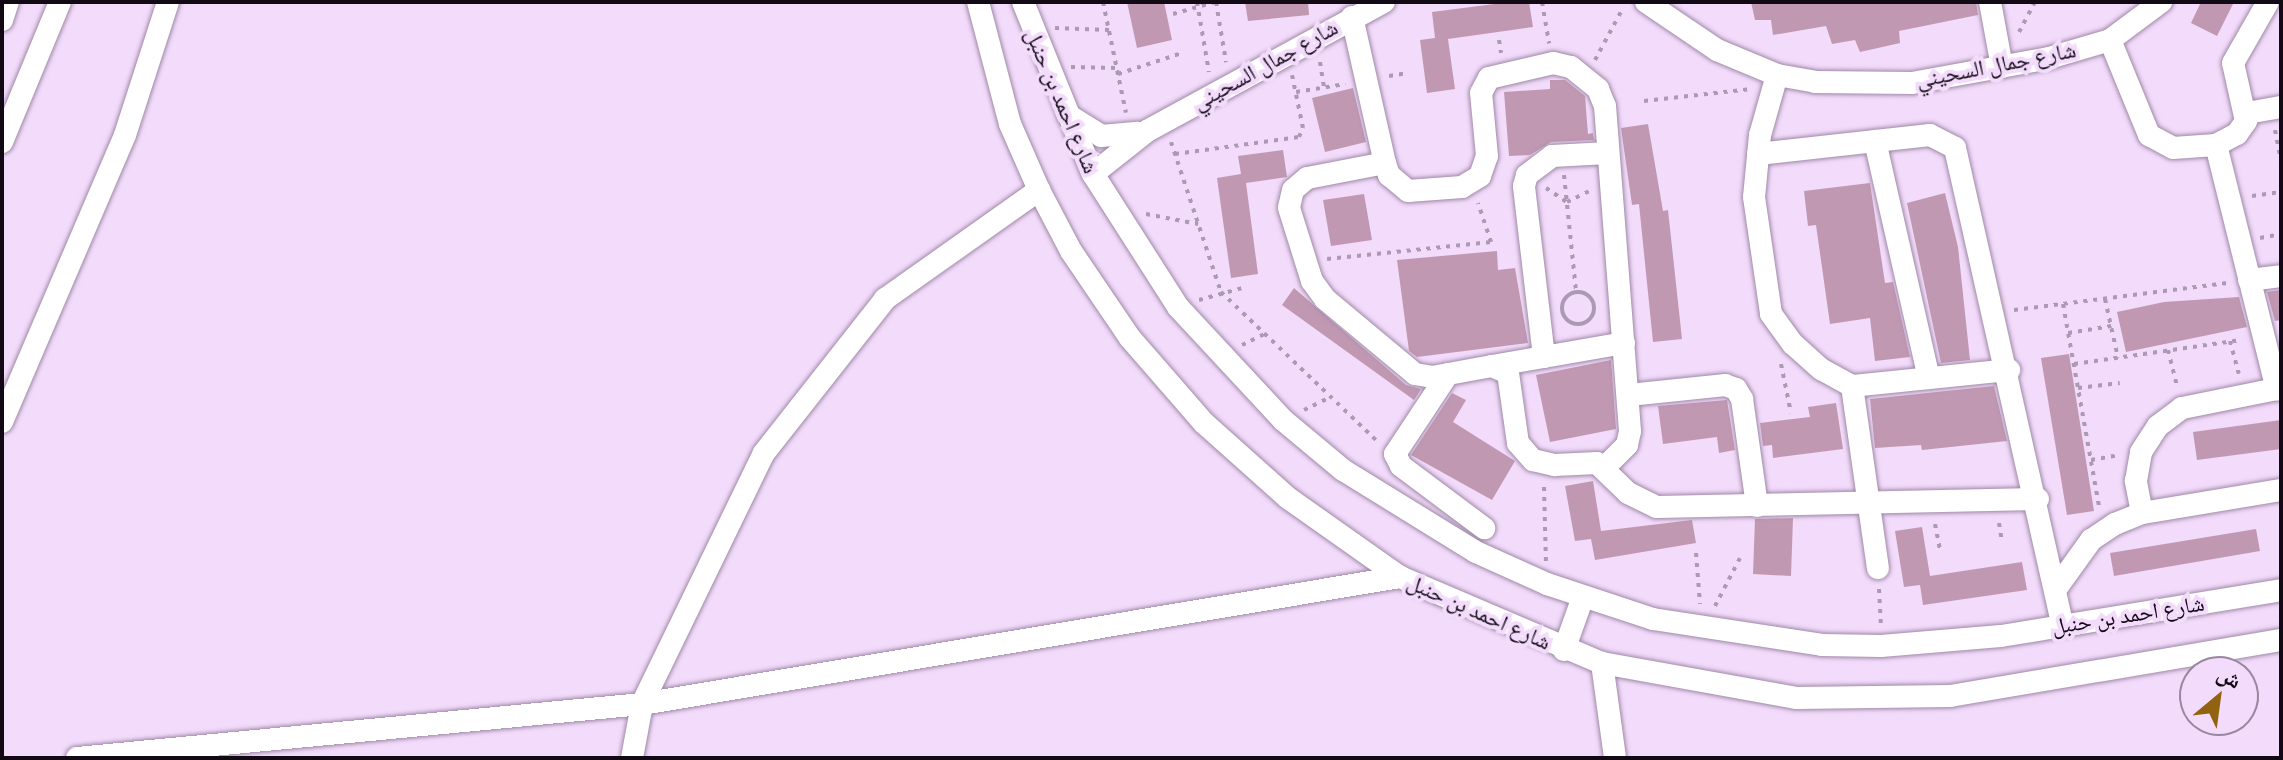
<!DOCTYPE html>
<meta charset="utf-8">
<style>
body{margin:0}
#map{position:relative;width:2283px;height:760px;overflow:hidden;background:#f3dbfb;font-family:"Archivo Narrow","Noto Naskh Arabic",sans-serif}
div>[style]{position:absolute}
[style*='--x']{left:calc(var(--x)*1px);top:calc(var(--y)*1px);width:calc(var(--w)*1px);rotate:calc(var(--a)*1deg)}
.building>*{inset:0;background:#c198b2}
.path>*{height:4px;margin-top:-2px;transform-origin:0;background:repeating-linear-gradient(90deg,#ac99b3 0 4px,transparent 0 10px)}
.path>.ring{margin:-2px;padding:0;box-sizing:content-box;background:none;border:4px solid #ac99b3;border-radius:50%}
.roads{filter:drop-shadow(0 0 2px #9f89a7) drop-shadow(0 0 2px #9f89a7)}
.minor>*{height:22px;margin:-11px;padding:0 11px;transform-origin:11px;border-radius:11px;background:#fff}
span{translate:-50% -50%;white-space:nowrap;text-align:center;line-height:1.15;-webkit-text-stroke:8px #f3dbfb;paint-order:stroke}
.street-label{font-size:22px;color:#110914}
.frame{position:absolute;inset:0;border:4px solid #110914;pointer-events:none}
.north{position:absolute;left:2179px;top:656px;width:80px;height:80px;box-sizing:border-box;background:#f3dbfb;border:2px solid #99879f;border-radius:50%;rotate:29deg;font-size:22px;font-weight:700;line-height:32px;text-align:center;color:#110914}
.north::after{content:'';display:block;margin:auto;width:28px;height:36px;background:#91620f;clip-path:polygon(50% 0,100% 100%,50% 72%,0 100%)}
</style>
<div id="map">
<div class="building">
<i style="clip-path:polygon(1127px 2px,1164px 2px,1172px 40px,1137px 48px)"></i>
<i style="clip-path:polygon(1245px 2px,1308px 2px,1309px 15px,1248px 21px)"></i>
<i style="clip-path:polygon(1510px 2px,1529px 2px,1533px 27px,1448px 39px,1455px 89px,1427px 93px,1420px 40px,1435px 38px,1432px 12px)"></i>
<i style="clip-path:polygon(1751px 2px,1976px 2px,1978px 15px,1899px 31px,1900px 43px,1860px 52px,1855px 40px,1832px 44px,1826px 26px,1773px 35px,1771px 20px,1755px 20px)"></i>
<i style="clip-path:polygon(2201px 2px,2234px 2px,2217px 36px,2191px 23px)"></i>
<i style="clip-path:polygon(1550px 80px,1565px 80px,1585px 96px,1588px 134px,1593px 133px,1594px 140px,1551px 142px,1530px 155px,1509px 156px,1504px 92px,1550px 89px)"></i>
<i style="clip-path:polygon(1353px 88px,1366px 142px,1325px 152px,1312px 98px)"></i>
<i style="clip-path:polygon(1648px 124px,1663px 211px,1668px 210px,1682px 339px,1653px 342px,1639px 204px,1632px 205px,1621px 128px)"></i>
<i style="clip-path:polygon(1283px 150px,1287px 177px,1246px 183px,1258px 274px,1231px 278px,1217px 178px,1241px 174px,1238px 156px)"></i>
<i style="clip-path:polygon(1870px 183px,1885px 283px,1893px 282px,1910px 357px,1875px 361px,1870px 318px,1830px 324px,1816px 225px,1808px 226px,1804px 191px)"></i>
<i style="clip-path:polygon(1945px 193px,1958px 247px,1970px 360px,1941px 363px,1907px 203px)"></i>
<i style="clip-path:polygon(1364px 194px,1372px 240px,1331px 246px,1323px 200px)"></i>
<i style="clip-path:polygon(1497px 251px,1498px 270px,1515px 268px,1528px 343px,1417px 357px,1409px 351px,1397px 260px)"></i>
<i style="clip-path:polygon(1294px 288px,1406px 385px,1421px 389px,1414px 400px,1282px 305px)"></i>
<i style="clip-path:polygon(2281px 290px,2281px 320px,2275px 321px,2267px 292px)"></i>
<i style="clip-path:polygon(2239px 297px,2247px 327px,2126px 352px,2117px 312px,2164px 302px)"></i>
<i style="clip-path:polygon(2069px 354px,2094px 511px,2067px 515px,2041px 358px)"></i>
<i style="clip-path:polygon(1611px 360px,1616px 429px,1550px 442px,1536px 375px)"></i>
<i style="clip-path:polygon(1994px 386px,2007px 441px,1922px 450px,1921px 445px,1875px 448px,1870px 399px)"></i>
<i style="clip-path:polygon(1452px 393px,1466px 400px,1453px 422px,1515px 461px,1492px 500px,1411px 455px)"></i>
<i style="clip-path:polygon(1727px 400px,1735px 450px,1719px 453px,1717px 437px,1663px 444px,1658px 406px)"></i>
<i style="clip-path:polygon(1836px 403px,1843px 449px,1773px 458px,1772px 445px,1763px 446px,1760px 423px,1810px 417px,1808px 407px)"></i>
<i style="clip-path:polygon(2281px 420px,2281px 449px,2197px 460px,2193px 432px)"></i>
<i style="clip-path:polygon(1593px 481px,1601px 531px,1692px 520px,1696px 543px,1595px 560px,1591px 539px,1575px 541px,1565px 486px)"></i>
<i style="clip-path:polygon(1793px 518px,1791px 576px,1753px 574px,1755px 519px)"></i>
<i style="clip-path:polygon(1922px 527px,1930px 576px,2022px 562px,2027px 590px,1923px 605px,1920px 585px,1904px 587px,1895px 531px)"></i>
<i style="clip-path:polygon(2256px 529px,2260px 551px,2114px 576px,2110px 553px)"></i>
</div>
<div class="path">
<i style="--x:1103;--y:2;--w:113;--a:78.3"></i>
<i style="--x:1197;--y:2;--w:71;--a:80.3"></i>
<i style="--x:1216;--y:2;--w:61;--a:80.5"></i>
<i style="--x:1542;--y:2;--w:42;--a:80.3"></i>
<i style="--x:1173;--y:14;--w:44;--a:-15.9"></i>
<i style="--x:1055;--y:28;--w:54;--a:2.1"></i>
<i style="--x:2019;--y:32;--w:34;--a:-62"></i>
<i style="--x:1499;--y:40;--w:13;--a:81"></i>
<i style="--x:1595;--y:60;--w:59;--a:-61.7"></i>
<i style="--x:1320;--y:62;--w:25;--a:81"></i>
<i style="--x:1071;--y:67;--w:46;--a:1.2"></i>
<i style="--x:1118;--y:74;--w:67;--a:-18.2"></i>
<i style="--x:1389;--y:76;--w:19;--a:-9"></i>
<i style="--x:1296;--y:92;--w:50;--a:-9.3"></i>
<i style="--x:1644;--y:101;--w:108;--a:-6.4"></i>
<i style="--x:2275;--y:130;--w:33;--a:79"></i>
<i style="--x:1171;--y:142;--w:158;--a:71.6"></i>
<i style="--x:1221;--y:292;--w:217;--a:43.7"></i>
<i style="--x:1175;--y:154;--w:125;--a:-7.8"></i>
<i style="--x:1299;--y:137;--w:10;--a:-66"></i>
<i style="--x:1303;--y:128;--w:54;--a:-101.7"></i>
<i style="--x:1564;--y:175;--w:118;--a:84.1"></i>
<i style="--x:1546;--y:188;--w:25;--a:34"></i>
<i style="--x:1567;--y:202;--w:25;--a:-26"></i>
<i style="--x:2252;--y:196;--w:29;--a:-8"></i>
<i style="--x:1146;--y:214;--w:53;--a:10.9"></i>
<i style="--x:2260;--y:238;--w:21;--a:-11"></i>
<i style="--x:1327;--y:259;--w:165;--a:-5.9"></i>
<i style="--x:1491;--y:242;--w:41;--a:-108.4"></i>
<i class="ring" style="left:1562px;top:292px;width:28px;height:28px"></i>
<i style="--x:2105;--y:299;--w:60;--a:77.6"></i>
<i style="--x:1199;--y:300;--w:49;--a:-15.5"></i>
<i style="--x:2063;--y:304;--w:206;--a:79.9"></i>
<i style="--x:2014;--y:310;--w:215;--a:-7.2"></i>
<i style="--x:2068;--y:333;--w:44;--a:-9.2"></i>
<i style="--x:2230;--y:341;--w:34;--a:75"></i>
<i style="--x:1242;--y:345;--w:25;--a:-26"></i>
<i style="--x:2168;--y:350;--w:38;--a:76"></i>
<i style="--x:1781;--y:364;--w:50;--a:78.5"></i>
<i style="--x:2074;--y:364;--w:169;--a:-8.2"></i>
<i style="--x:2078;--y:388;--w:42;--a:-6.8"></i>
<i style="--x:1304;--y:410;--w:30;--a:-26"></i>
<i style="--x:2091;--y:460;--w:29;--a:-10"></i>
<i style="--x:1544;--y:487;--w:75;--a:88.5"></i>
<i style="--x:1999;--y:523;--w:19;--a:81"></i>
<i style="--x:1935;--y:524;--w:26;--a:79"></i>
<i style="--x:1696;--y:553;--w:51;--a:85.5"></i>
<i style="--x:1879;--y:589;--w:35;--a:87"></i>
<i style="--x:1715;--y:606;--w:54;--a:-62.5"></i>
</div>
<div class="roads">
<div class="minor">
<i style="--x:978;--y:2;--w:126;--a:75.3"></i>
<i style="--x:1010;--y:124;--w:72;--a:66.3"></i>
<i style="--x:1039;--y:190;--w:69;--a:62.3"></i>
<i style="--x:1071;--y:251;--w:105;--a:55.9"></i>
<i style="--x:1130;--y:338;--w:113;--a:49"></i>
<i style="--x:1204;--y:423;--w:113;--a:41.8"></i>
<i style="--x:1288;--y:498;--w:137;--a:35.2"></i>
<i style="--x:1400;--y:577;--w:220;--a:23.1"></i>
<i style="--x:1602;--y:663;--w:197;--a:10.2"></i>
<i style="--x:1796;--y:698;--w:154;--a:-0.7"></i>
<i style="--x:1950;--y:696;--w:336;--a:-9.6"></i>
<i style="--x:1023;--y:2;--w:186;--a:67.9"></i>
<i style="--x:1093;--y:174;--w:158;--a:57.4"></i>
<i style="--x:1178;--y:307;--w:154;--a:47.1"></i>
<i style="--x:1283;--y:420;--w:78;--a:39.8"></i>
<i style="--x:1343;--y:470;--w:156;--a:31.7"></i>
<i style="--x:1476;--y:552;--w:78;--a:24.3"></i>
<i style="--x:1547;--y:584;--w:112;--a:18.3"></i>
<i style="--x:1653;--y:619;--w:171;--a:8.7"></i>
<i style="--x:1822;--y:645;--w:59;--a:1"></i>
<i style="--x:1881;--y:646;--w:120;--a:-4.8"></i>
<i style="--x:2001;--y:636;--w:284;--a:-9.3"></i>
<i style="--x:1646;--y:2;--w:86;--a:34.1"></i>
<i style="--x:1717;--y:50;--w:65;--a:22.6"></i>
<i style="--x:1777;--y:75;--w:39;--a:10"></i>
<i style="--x:1815;--y:82;--w:97;--a:0.6"></i>
<i style="--x:1912;--y:83;--w:139;--a:-10.3"></i>
<i style="--x:2049;--y:58;--w:64;--a:-16.4"></i>
<i style="--x:2110;--y:40;--w:64;--a:-36.7"></i>
<i style="--x:1990;--y:2;--w:66;--a:79.5"></i>
<i style="--x:1352;--y:17;--w:150;--a:77.3"></i>
<i style="--x:1385;--y:163;--w:13;--a:72"></i>
<i style="--x:1389;--y:175;--w:25;--a:40"></i>
<i style="--x:1408;--y:191;--w:54;--a:-4.2"></i>
<i style="--x:1462;--y:187;--w:21;--a:-31"></i>
<i style="--x:1480;--y:176;--w:21;--a:-71"></i>
<i style="--x:1487;--y:156;--w:63;--a:-95.4"></i>
<i style="--x:1481;--y:93;--w:17;--a:-62"></i>
<i style="--x:1489;--y:78;--w:66;--a:-13.2"></i>
<i style="--x:1553;--y:63;--w:18;--a:13"></i>
<i style="--x:1571;--y:67;--w:35;--a:39"></i>
<i style="--x:1598;--y:89;--w:18;--a:68"></i>
<i style="--x:1605;--y:106;--w:326;--a:85.6"></i>
<i style="--x:1630;--y:431;--w:14;--a:102"></i>
<i style="--x:1627;--y:445;--w:30;--a:135"></i>
<i style="--x:2;--y:20;--w:19;--a:-72"></i>
<i style="--x:2110;--y:40;--w:103;--a:67.7"></i>
<i style="--x:2149;--y:135;--w:27;--a:28"></i>
<i style="--x:2173;--y:148;--w:43;--a:-4"></i>
<i style="--x:2216;--y:145;--w:24;--a:-28"></i>
<i style="--x:2237;--y:134;--w:16;--a:-55"></i>
<i style="--x:2246;--y:121;--w:59;--a:-102.6"></i>
<i style="--x:2233;--y:63;--w:70;--a:-60.2"></i>
<i style="--x:1777;--y:75;--w:62;--a:105.8"></i>
<i style="--x:1760;--y:135;--w:62;--a:95.5"></i>
<i style="--x:1754;--y:197;--w:118;--a:81.7"></i>
<i style="--x:1771;--y:314;--w:37;--a:54"></i>
<i style="--x:1793;--y:344;--w:38;--a:42"></i>
<i style="--x:1821;--y:369;--w:35;--a:29"></i>
<i style="--x:1852;--y:386;--w:158;--a:-5.8"></i>
<i style="--x:2247;--y:113;--w:35;--a:-10"></i>
<i style="--x:1068;--y:115;--w:39;--a:32"></i>
<i style="--x:1101;--y:136;--w:37;--a:-5"></i>
<i style="--x:1875;--y:141;--w:243;--a:77.2"></i>
<i style="--x:2;--y:142;--w:152;--a:-67.5"></i>
<i style="--x:2216;--y:145;--w:252;--a:76"></i>
<i style="--x:1758;--y:154;--w:173;--a:-6.3"></i>
<i style="--x:1930;--y:135;--w:28;--a:27"></i>
<i style="--x:1955;--y:148;--w:490;--a:77.3"></i>
<i style="--x:1385;--y:163;--w:79;--a:169.1"></i>
<i style="--x:1307;--y:178;--w:18;--a:139"></i>
<i style="--x:1293;--y:190;--w:18;--a:103"></i>
<i style="--x:1289;--y:208;--w:77;--a:72.5"></i>
<i style="--x:1312;--y:281;--w:22;--a:54"></i>
<i style="--x:1325;--y:299;--w:117;--a:39.8"></i>
<i style="--x:1415;--y:374;--w:17;--a:10"></i>
<i style="--x:1432;--y:377;--w:61;--a:-10.4"></i>
<i style="--x:1492;--y:366;--w:17;--a:24"></i>
<i style="--x:1508;--y:373;--w:71;--a:81.9"></i>
<i style="--x:1518;--y:443;--w:23;--a:49"></i>
<i style="--x:1533;--y:460;--w:23;--a:13"></i>
<i style="--x:1555;--y:465;--w:42;--a:-2.7"></i>
<i style="--x:1597;--y:463;--w:43;--a:44.1"></i>
<i style="--x:1628;--y:493;--w:32;--a:26"></i>
<i style="--x:1657;--y:507;--w:381;--a:-1.2"></i>
<i style="--x:1093;--y:174;--w:69;--a:-38.5"></i>
<i style="--x:1147;--y:131;--w:270;--a:-28.6"></i>
<i style="--x:2249;--y:280;--w:32;--a:-7"></i>
<i style="--x:1544;--y:357;--w:172;--a:-96.7"></i>
<i style="--x:1524;--y:186;--w:11;--a:-75"></i>
<i style="--x:1527;--y:175;--w:31;--a:-37"></i>
<i style="--x:1552;--y:156;--w:56;--a:-3.1"></i>
<i style="--x:1492;--y:366;--w:134;--a:-9.9"></i>
<i style="--x:1448;--y:374;--w:96;--a:123.5"></i>
<i style="--x:1395;--y:454;--w:13;--a:63"></i>
<i style="--x:1401;--y:466;--w:104;--a:36.8"></i>
<i style="--x:1852;--y:386;--w:184;--a:81.9"></i>
<i style="--x:1629;--y:395;--w:97;--a:-5.9"></i>
<i style="--x:1725;--y:385;--w:12;--a:20"></i>
<i style="--x:1736;--y:389;--w:12;--a:59"></i>
<i style="--x:1742;--y:399;--w:108;--a:82"></i>
<i style="--x:2;--y:422;--w:312;--a:-66.8"></i>
<i style="--x:125;--y:135;--w:140;--a:-72.1"></i>
<i style="--x:2142;--y:513;--w:33;--a:-101"></i>
<i style="--x:2136;--y:481;--w:29;--a:-80"></i>
<i style="--x:2141;--y:452;--w:31;--a:-57"></i>
<i style="--x:2158;--y:426;--w:30;--a:-37"></i>
<i style="--x:2182;--y:408;--w:101;--a:-11.4"></i>
<i style="--x:2058;--y:586;--w:57;--a:-54.3"></i>
<i style="--x:2091;--y:540;--w:29;--a:-34"></i>
<i style="--x:2115;--y:524;--w:29;--a:-22"></i>
<i style="--x:2142;--y:513;--w:141;--a:-9.4"></i>
<i style="--x:1564;--y:650;--w:56;--a:-70.3"></i>
<i style="--x:1602;--y:663;--w:96;--a:82.2"></i>
<i style="--x:77;--y:758;--w:568;--a:-5.46"></i>
<i style="--x:642;--y:704;--w:769;--a:-9.51"></i>
<i style="--x:632;--y:758;--w:55;--a:-79.5"></i>
<i style="--x:642;--y:704;--w:279;--a:-64.1"></i>
<i style="--x:764;--y:453;--w:196;--a:-51.8"></i>
<i style="--x:885;--y:299;--w:189;--a:-35.3"></i>
</div>
</div>
<div class="street-label">
<span style="left:1265px;top:65px;rotate:-29deg">شارع جمال السحيني</span>
<span style="left:1996px;top:65px;rotate:-11deg">شارع جمال السحيني</span>
<span style="left:1062px;top:101px;rotate:67deg">شارع احمد بن حنبل</span>
<span style="left:1479px;top:612px;rotate:24deg">شارع احمد بن حنبل</span>
<span style="left:2128px;top:615px;rotate:-9deg">شارع احمد بن حنبل</span>
</div>
<div class="frame"></div>
<div class="north">ش</div>
</div>
